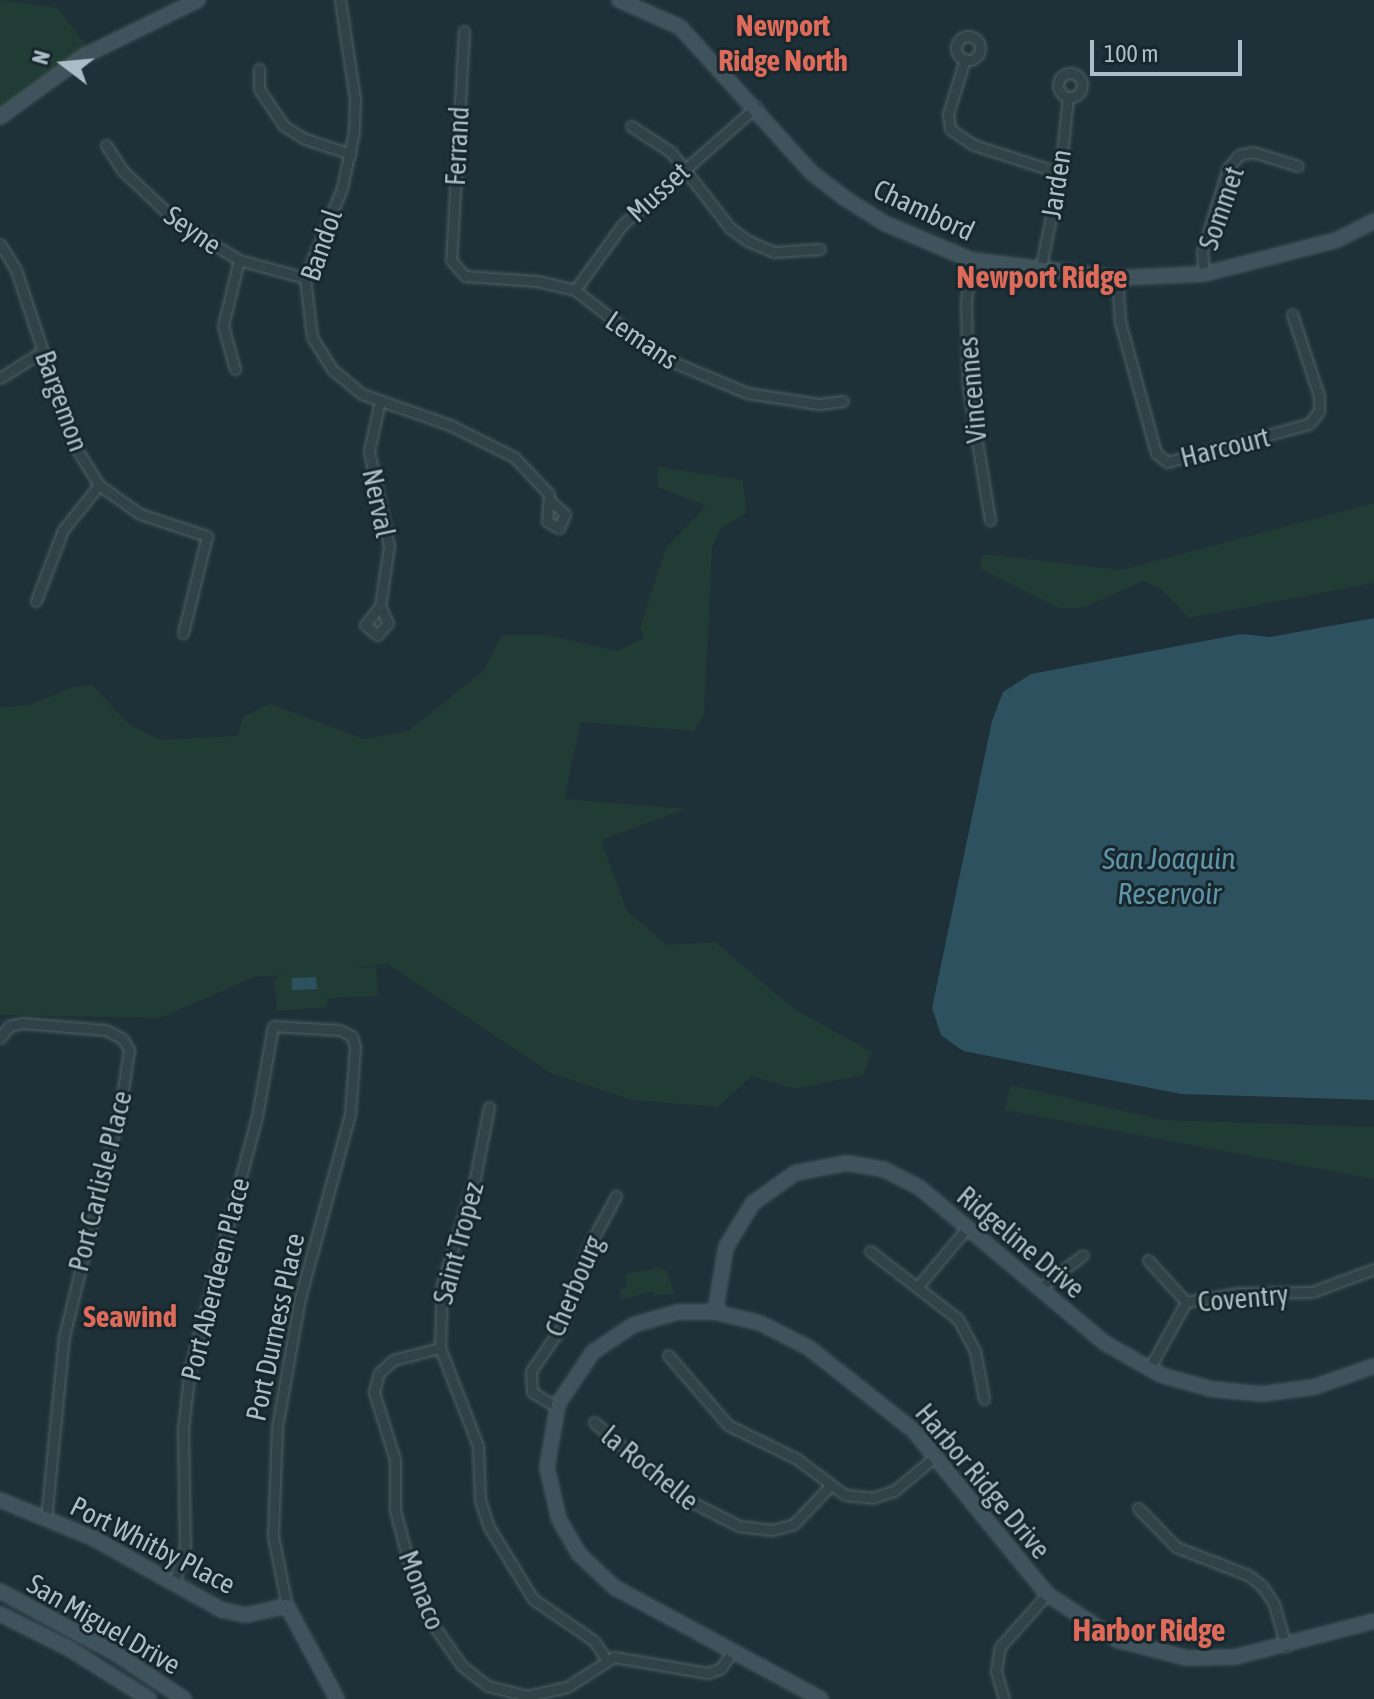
<!DOCTYPE html>
<style>
body{margin:0}
#map{position:relative;width:1374px;height:1699px;overflow:hidden;background:#1e3138;font-family:"Asap Condensed",sans-serif}
div>[style]{position:absolute}
[style*='--x']{left:calc(var(--x)*1px);top:calc(var(--y)*1px);width:calc(var(--w)*1px);rotate:calc(var(--a)*1deg)}
.green>*{inset:0;background:#213b35}
.water>*{inset:0;background:#2d515f}
.roads{filter:drop-shadow(0 0 2px #4f6067) drop-shadow(0 0 2px #4f6067)}
.street>*{height:9px;margin:-4.5px;padding:0 4.5px;transform-origin:4.5px;border-radius:4.5px;background:#314248}
.street>.ring{margin:-4.5px;padding:0;box-sizing:content-box;background:none;border:9px solid #314248;border-radius:50%}
.secondary>*{height:12px;margin:-6px;padding:0 6px;transform-origin:6px;border-radius:6px;background:#3f535c}
span{translate:-50% -50%;white-space:nowrap;text-align:center;line-height:1.15;-webkit-text-stroke:6px #17272d;paint-order:stroke}
.street-label{font-size:28px;color:#abbdc6}
.neighbourhood-label{font-size:30px;color:#de6a59;font-weight:700}
.water-label{font-size:30px;color:#6095a8;font-style:italic}
.quarter-label{font-size:32px;color:#de6a59;font-weight:700}
.north{position:absolute;left:24px;top:24px;width:80px;height:80px;-webkit-text-stroke:6px #17272d;paint-order:stroke;rotate:286deg;font-size:22px;font-weight:700;line-height:32px;text-align:center;color:#abbdc6}
.north::after{content:'';display:block;margin:auto;width:28px;height:36px;background:#abbdc6;clip-path:polygon(50% 0,100% 100%,50% 72%,0 100%)}
.scale{position:absolute;left:1090px;top:40px;width:152px;height:36px;box-sizing:border-box;border:4px solid #abbdc6;border-top:0;padding-left:10px;font-size:24px;line-height:28px;white-space:nowrap;color:#abbdc6;-webkit-text-stroke:6px #17272d;paint-order:stroke}
</style>
<div id="map">
<div class="green">
<i style="clip-path:polygon(0 0,58px 8px,87px 47px,0 112px)"></i>
<i style="clip-path:polygon(658px 467px,743px 480px,746px 513px,721px 528px,712px 548px,704px 715px,694px 731px,581px 722px,564px 799px,686px 809px,601px 840px,627px 911px,667px 945px,715px 942px,794px 1009px,872px 1052px,863px 1075px,795px 1089px,751px 1076px,718px 1107px,631px 1100px,551px 1073px,388px 964px,344px 969px,376px 967px,378px 996px,327px 998px,327px 1007px,277px 1011px,275px 978px,284px 975px,254px 977px,160px 1018px,0 1015px,0 707px,27px 706px,72px 687px,92px 685px,130px 725px,161px 740px,237px 736px,244px 716px,270px 704px,364px 739px,408px 731px,483px 671px,502px 635px,547px 635px,617px 651px,645px 638px,640px 627px,666px 548px,706px 506px,658px 487px)"></i>
<i style="clip-path:polygon(1374px 503px,1374px 583px,1189px 618px,1160px 588px,1143px 581px,1085px 607px,1061px 609px,979px 568px,983px 554px,1121px 570px)"></i>
<i style="clip-path:polygon(1011px 1085px,1163px 1120px,1374px 1127px,1374px 1179px,1004px 1110px)"></i>
<i style="clip-path:polygon(657px 1268px,666px 1270px,675px 1293px,654px 1296px,652px 1291px,621px 1300px,619px 1289px,627px 1288px,625px 1274px)"></i>
</div>
<div class="water">
<i style="clip-path:polygon(1374px 618px,1374px 1100px,1181px 1094px,963px 1051px,941px 1035px,932px 1008px,992px 721px,1003px 692px,1031px 674px,1241px 634px,1270px 637px)"></i>
<i style="clip-path:polygon(316px 977px,317px 989px,292px 990px,292px 978px)"></i>
</div>
<div class="roads">
<div class="street">
<i style="--x:340;--y:0;--w:100;--a:81.4"></i>
<i style="--x:355;--y:99;--w:33;--a:92"></i>
<i style="--x:354;--y:132;--w:57;--a:102.1"></i>
<i style="--x:342;--y:188;--w:97;--a:112.3"></i>
<i style="--x:305;--y:278;--w:59;--a:83.2"></i>
<i style="--x:312;--y:337;--w:39;--a:58"></i>
<i style="--x:333;--y:370;--w:38;--a:40"></i>
<i style="--x:362;--y:394;--w:93;--a:19.4"></i>
<i style="--x:450;--y:425;--w:72;--a:26.6"></i>
<i style="--x:514;--y:457;--w:51;--a:46.6"></i>
<i style="--x:549;--y:494;--w:27;--a:94"></i>
<i style="--x:547;--y:521;--w:14;--a:30"></i>
<i style="--x:559;--y:528;--w:15;--a:-67"></i>
<i style="--x:565;--y:514;--w:20;--a:-139"></i>
<i style="--x:464;--y:31;--w:229;--a:93.2"></i>
<i style="--x:451;--y:260;--w:21;--a:49"></i>
<i style="--x:465;--y:276;--w:72;--a:4"></i>
<i style="--x:537;--y:281;--w:39;--a:13"></i>
<i style="--x:575;--y:290;--w:109;--a:37.9"></i>
<i style="--x:661;--y:357;--w:93;--a:22.7"></i>
<i style="--x:747;--y:393;--w:73;--a:8.7"></i>
<i style="--x:819;--y:404;--w:24;--a:-7"></i>
<i class="ring" style="left:956px;top:36px;width:15px;height:15px"></i>
<i style="--x:965;--y:59;--w:58;--a:107.2"></i>
<i style="--x:948;--y:114;--w:15;--a:82"></i>
<i style="--x:950;--y:129;--w:29;--a:34"></i>
<i style="--x:974;--y:145;--w:90;--a:18"></i>
<i style="--x:259;--y:69;--w:20;--a:90"></i>
<i style="--x:259;--y:89;--w:45;--a:56"></i>
<i style="--x:284;--y:126;--w:25;--a:32"></i>
<i style="--x:305;--y:139;--w:48;--a:18.1"></i>
<i class="ring" style="left:1058px;top:73px;width:15px;height:15px"></i>
<i style="--x:631;--y:126;--w:48;--a:33"></i>
<i style="--x:671;--y:152;--w:96;--a:52.2"></i>
<i style="--x:730;--y:228;--w:22;--a:36"></i>
<i style="--x:748;--y:241;--w:28;--a:23"></i>
<i style="--x:774;--y:252;--w:46;--a:-3.7"></i>
<i style="--x:106;--y:145;--w:31;--a:57"></i>
<i style="--x:123;--y:171;--w:74;--a:43.4"></i>
<i style="--x:177;--y:222;--w:73;--a:31.5"></i>
<i style="--x:239;--y:260;--w:68;--a:15.3"></i>
<i style="--x:0;--y:244;--w:31;--a:58"></i>
<i style="--x:16;--y:270;--w:184;--a:71.7"></i>
<i style="--x:74;--y:445;--w:47;--a:58"></i>
<i style="--x:99;--y:485;--w:50;--a:35.3"></i>
<i style="--x:140;--y:514;--w:71;--a:18.2"></i>
<i style="--x:207;--y:536;--w:100;--a:103.9"></i>
<i style="--x:971;--y:260;--w:42;--a:96.8"></i>
<i style="--x:966;--y:302;--w:84;--a:88.6"></i>
<i style="--x:968;--y:386;--w:136;--a:80.7"></i>
<i style="--x:1040;--y:271;--w:100;--a:-78.5"></i>
<i style="--x:1060;--y:173;--w:76;--a:-84"></i>
<i style="--x:1204;--y:274;--w:22;--a:-95"></i>
<i style="--x:1202;--y:252;--w:88;--a:-72.8"></i>
<i style="--x:1228;--y:168;--w:17;--a:-50"></i>
<i style="--x:1239;--y:155;--w:14;--a:-12"></i>
<i style="--x:1253;--y:152;--w:47;--a:17.3"></i>
<i style="--x:1117;--y:278;--w:44;--a:86.1"></i>
<i style="--x:1120;--y:322;--w:136;--a:74.6"></i>
<i style="--x:1156;--y:453;--w:14;--a:39"></i>
<i style="--x:1167;--y:462;--w:147;--a:-15"></i>
<i style="--x:1309;--y:424;--w:16;--a:-52"></i>
<i style="--x:1319;--y:411;--w:15;--a:-90"></i>
<i style="--x:1319;--y:396;--w:86;--a:-108.2"></i>
<i style="--x:575;--y:290;--w:80;--a:-54.1"></i>
<i style="--x:622;--y:225;--w:179;--a:-41.4"></i>
<i style="--x:235;--y:369;--w:45;--a:-105.6"></i>
<i style="--x:223;--y:326;--w:68;--a:-76.4"></i>
<i style="--x:0;--y:378;--w:51;--a:-32.1"></i>
<i style="--x:380;--y:401;--w:51;--a:102.4"></i>
<i style="--x:369;--y:451;--w:97;--a:78.1"></i>
<i style="--x:389;--y:546;--w:61;--a:98.5"></i>
<i style="--x:36;--y:601;--w:76;--a:-69.2"></i>
<i style="--x:63;--y:530;--w:58;--a:-51.3"></i>
<i style="--x:380;--y:606;--w:19;--a:65"></i>
<i style="--x:388;--y:623;--w:16;--a:133"></i>
<i style="--x:377;--y:635;--w:16;--a:-140"></i>
<i style="--x:365;--y:625;--w:24;--a:-52"></i>
<i style="--x:0;--y:1038;--w:15;--a:-53"></i>
<i style="--x:9;--y:1026;--w:13;--a:-13"></i>
<i style="--x:22;--y:1023;--w:84;--a:4.8"></i>
<i style="--x:106;--y:1030;--w:19;--a:28"></i>
<i style="--x:123;--y:1039;--w:13;--a:61"></i>
<i style="--x:129;--y:1050;--w:54;--a:98.6"></i>
<i style="--x:121;--y:1103;--w:240;--a:103.7"></i>
<i style="--x:64;--y:1336;--w:183;--a:95.6"></i>
<i style="--x:489;--y:1107;--w:72;--a:101.2"></i>
<i style="--x:475;--y:1178;--w:111;--a:107.3"></i>
<i style="--x:442;--y:1284;--w:64;--a:91.8"></i>
<i style="--x:440;--y:1348;--w:105;--a:68.8"></i>
<i style="--x:478;--y:1446;--w:54;--a:87.9"></i>
<i style="--x:480;--y:1500;--w:28;--a:72"></i>
<i style="--x:489;--y:1527;--w:84;--a:58.6"></i>
<i style="--x:533;--y:1599;--w:74;--a:34.5"></i>
<i style="--x:594;--y:1641;--w:22;--a:56"></i>
<i style="--x:870;--y:1251;--w:111;--a:37.7"></i>
<i style="--x:958;--y:1319;--w:36;--a:62"></i>
<i style="--x:975;--y:1351;--w:49;--a:79.4"></i>
<i style="--x:1148;--y:1260;--w:57;--a:47.9"></i>
<i style="--x:919;--y:1285;--w:75;--a:-49.9"></i>
<i style="--x:1038;--y:1289;--w:56;--a:-37.1"></i>
<i style="--x:440;--y:1348;--w:49;--a:165.7"></i>
<i style="--x:393;--y:1360;--w:19;--a:137"></i>
<i style="--x:379;--y:1373;--w:20;--a:105"></i>
<i style="--x:374;--y:1392;--w:71;--a:72.8"></i>
<i style="--x:395;--y:1460;--w:50;--a:90"></i>
<i style="--x:395;--y:1510;--w:52;--a:75.4"></i>
<i style="--x:408;--y:1560;--w:63;--a:70.4"></i>
<i style="--x:429;--y:1619;--w:57;--a:54.9"></i>
<i style="--x:462;--y:1666;--w:33;--a:38"></i>
<i style="--x:488;--y:1686;--w:40;--a:14.4"></i>
<i style="--x:527;--y:1696;--w:41;--a:-12.7"></i>
<i style="--x:567;--y:1687;--w:56;--a:-32.6"></i>
<i style="--x:614;--y:1657;--w:95;--a:9.7"></i>
<i style="--x:708;--y:1673;--w:14;--a:-21"></i>
<i style="--x:721;--y:1668;--w:22;--a:-56"></i>
<i style="--x:668;--y:1355;--w:92;--a:49.4"></i>
<i style="--x:728;--y:1425;--w:77;--a:26.2"></i>
<i style="--x:797;--y:1459;--w:60;--a:36.9"></i>
<i style="--x:845;--y:1495;--w:27;--a:6"></i>
<i style="--x:872;--y:1498;--w:23;--a:-18"></i>
<i style="--x:894;--y:1491;--w:56;--a:-39.9"></i>
<i style="--x:1149;--y:1369;--w:77;--a:-61.1"></i>
<i style="--x:1186;--y:1302;--w:53;--a:-9.8"></i>
<i style="--x:1238;--y:1293;--w:74;--a:-0.8"></i>
<i style="--x:1312;--y:1292;--w:66;--a:-20.4"></i>
<i style="--x:557;--y:1407;--w:29;--a:-149"></i>
<i style="--x:532;--y:1392;--w:21;--a:-93"></i>
<i style="--x:531;--y:1371;--w:55;--a:-55.4"></i>
<i style="--x:562;--y:1326;--w:84;--a:-71.4"></i>
<i style="--x:589;--y:1246;--w:57;--a:-61.6"></i>
<i style="--x:594;--y:1422;--w:109;--a:41.3"></i>
<i style="--x:676;--y:1494;--w:71;--a:26.9"></i>
<i style="--x:739;--y:1526;--w:33;--a:7"></i>
<i style="--x:772;--y:1530;--w:23;--a:-15"></i>
<i style="--x:794;--y:1524;--w:51;--a:-46.6"></i>
<i style="--x:1138;--y:1508;--w:54;--a:45.7"></i>
<i style="--x:1176;--y:1547;--w:77;--a:21.3"></i>
<i style="--x:1248;--y:1575;--w:18;--a:38"></i>
<i style="--x:1262;--y:1586;--w:22;--a:56"></i>
<i style="--x:1274;--y:1604;--w:44;--a:74.1"></i>
<i style="--x:175;--y:1581;--w:35;--a:-74"></i>
<i style="--x:185;--y:1547;--w:118;--a:-91"></i>
<i style="--x:183;--y:1429;--w:61;--a:-83.5"></i>
<i style="--x:190;--y:1368;--w:261;--a:-75.1"></i>
<i style="--x:257;--y:1116;--w:91;--a:-79.9"></i>
<i style="--x:273;--y:1026;--w:67;--a:3.4"></i>
<i style="--x:340;--y:1030;--w:13;--a:27"></i>
<i style="--x:352;--y:1036;--w:11;--a:75"></i>
<i style="--x:355;--y:1047;--w:67;--a:94.3"></i>
<i style="--x:350;--y:1114;--w:191;--a:105.2"></i>
<i style="--x:300;--y:1298;--w:131;--a:100.1"></i>
<i style="--x:277;--y:1427;--w:109;--a:92.1"></i>
<i style="--x:273;--y:1536;--w:71;--a:78.7"></i>
<i style="--x:1004;--y:1699;--w:29;--a:-106"></i>
<i style="--x:996;--y:1671;--w:24;--a:-81"></i>
<i style="--x:1000;--y:1647;--w:71;--a:-48.4"></i>
</div>
<div class="secondary">
<i style="--x:619;--y:0;--w:67;--a:23.9"></i>
<i style="--x:680;--y:27;--w:197;--a:47.9"></i>
<i style="--x:812;--y:173;--w:43;--a:37.4"></i>
<i style="--x:846;--y:199;--w:45;--a:32.3"></i>
<i style="--x:884;--y:223;--w:95;--a:23"></i>
<i style="--x:971;--y:260;--w:147;--a:7"></i>
<i style="--x:1117;--y:278;--w:87;--a:-2.6"></i>
<i style="--x:1204;--y:274;--w:137;--a:-14.3"></i>
<i style="--x:1337;--y:240;--w:42;--a:-27.2"></i>
<i style="--x:0;--y:117;--w:104;--a:-36"></i>
<i style="--x:84;--y:56;--w:127;--a:-26.2"></i>
<i style="--x:715;--y:1312;--w:66;--a:-80.4"></i>
<i style="--x:726;--y:1247;--w:52;--a:-58.5"></i>
<i style="--x:753;--y:1203;--w:52;--a:-35.5"></i>
<i style="--x:795;--y:1173;--w:53;--a:-10.9"></i>
<i style="--x:847;--y:1163;--w:39;--a:10"></i>
<i style="--x:885;--y:1170;--w:39;--a:27"></i>
<i style="--x:920;--y:1188;--w:241;--a:40"></i>
<i style="--x:1105;--y:1343;--w:64;--a:29.7"></i>
<i style="--x:1161;--y:1375;--w:52;--a:15.6"></i>
<i style="--x:1211;--y:1389;--w:51;--a:5.6"></i>
<i style="--x:1262;--y:1394;--w:52;--a:-7.7"></i>
<i style="--x:1314;--y:1387;--w:64;--a:-19.3"></i>
<i style="--x:0;--y:1500;--w:100;--a:22.2"></i>
<i style="--x:93;--y:1538;--w:148;--a:29.2"></i>
<i style="--x:222;--y:1610;--w:25;--a:12"></i>
<i style="--x:246;--y:1615;--w:42;--a:-12.4"></i>
<i style="--x:287;--y:1606;--w:106;--a:61.7"></i>
<i style="--x:0;--y:1591;--w:131;--a:28.3"></i>
<i style="--x:115;--y:1653;--w:83;--a:33.7"></i>
<i style="--x:0;--y:1614;--w:76;--a:26.6"></i>
<i style="--x:68;--y:1648;--w:96;--a:32.2"></i>
<i style="--x:821;--y:1699;--w:235;--a:-151.6"></i>
<i style="--x:614;--y:1587;--w:48;--a:-136.7"></i>
<i style="--x:579;--y:1554;--w:39;--a:-120"></i>
<i style="--x:559;--y:1520;--w:54;--a:-102.8"></i>
<i style="--x:547;--y:1467;--w:64;--a:-80.1"></i>
<i style="--x:558;--y:1404;--w:63;--a:-56.1"></i>
<i style="--x:593;--y:1352;--w:48;--a:-34"></i>
<i style="--x:633;--y:1325;--w:47;--a:-16.1"></i>
<i style="--x:678;--y:1312;--w:37;--a:0"></i>
<i style="--x:715;--y:1312;--w:46;--a:13.7"></i>
<i style="--x:760;--y:1323;--w:55;--a:27"></i>
<i style="--x:809;--y:1348;--w:134;--a:38.3"></i>
<i style="--x:914;--y:1431;--w:210;--a:50.8"></i>
<i style="--x:1047;--y:1594;--w:84;--a:33.3"></i>
<i style="--x:1117;--y:1640;--w:72;--a:14.4"></i>
<i style="--x:1187;--y:1658;--w:48;--a:-1.2"></i>
<i style="--x:1235;--y:1657;--w:144;--a:-14.5"></i>
</div>
</div>
<div class="street-label">
<span style="left:457px;top:146px;rotate:-87deg">Ferrand</span>
<span style="left:1056px;top:184px;rotate:-81deg">Jarden</span>
<span style="left:658px;top:192px;rotate:-43deg">Musset</span>
<span style="left:1221px;top:208px;rotate:-71deg">Sommet</span>
<span style="left:924px;top:210px;rotate:25deg">Chambord</span>
<span style="left:193px;top:230px;rotate:35deg">Seyne</span>
<span style="left:321px;top:245px;rotate:-71deg">Bandol</span>
<span style="left:642px;top:340px;rotate:34deg">Lemans</span>
<span style="left:972px;top:390px;rotate:-95deg">Vincennes</span>
<span style="left:62px;top:401px;rotate:70deg">Bargemon</span>
<span style="left:1225px;top:447px;rotate:-14deg">Harcourt</span>
<span style="left:379px;top:503px;rotate:78deg">Nerval</span>
<span style="left:100px;top:1181px;rotate:-76deg">Port Carlisle Place</span>
<span style="left:1021px;top:1242px;rotate:40deg">Ridgeline Drive</span>
<span style="left:458px;top:1243px;rotate:-75deg">Saint Tropez</span>
<span style="left:215px;top:1279px;rotate:-76deg">Port Aberdeen Place</span>
<span style="left:574px;top:1286px;rotate:-67deg">Cherbourg</span>
<span style="left:1243px;top:1298px;rotate:-5deg">Coventry</span>
<span style="left:275px;top:1327px;rotate:-78deg">Port Durness Place</span>
<span style="left:650px;top:1468px;rotate:39deg">la Rochelle</span>
<span style="left:983px;top:1481px;rotate:50deg">Harbor Ridge Drive</span>
<span style="left:153px;top:1545px;rotate:27deg">Port Whitby Place</span>
<span style="left:422px;top:1590px;rotate:69deg">Monaco</span>
<span style="left:104px;top:1624px;rotate:30deg">San Miguel Drive</span>
</div>
<div class="neighbourhood-label">
<span style="left:783px;top:42px">Newport<br>Ridge North</span>
<span style="left:130px;top:1316px">Seawind</span>
</div>
<div class="water-label">
<span style="left:1169px;top:875px">San Joaquin<br>Reservoir</span>
</div>
<div class="quarter-label">
<span style="left:1042px;top:277px">Newport Ridge</span>
<span style="left:1149px;top:1630px">Harbor Ridge</span>
</div>
<div class="north">N</div>
<div class="scale">100 m</div>
</div>
